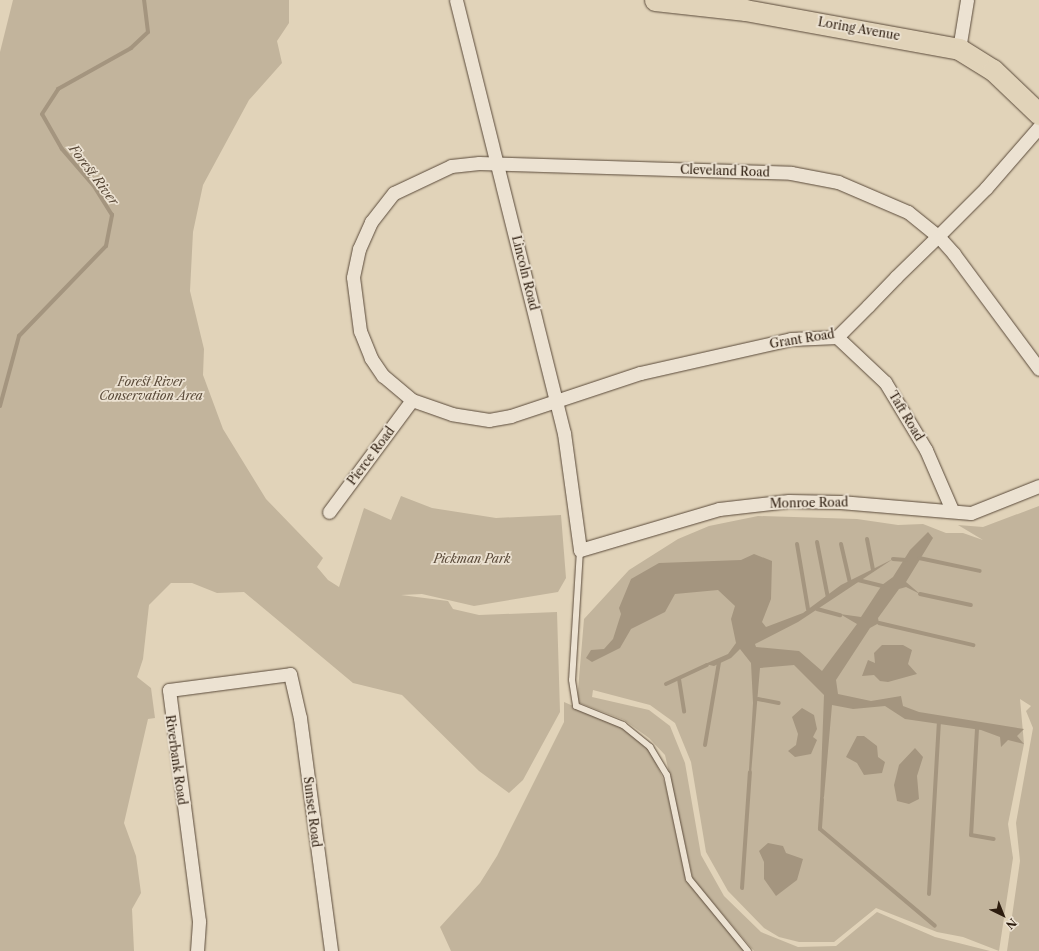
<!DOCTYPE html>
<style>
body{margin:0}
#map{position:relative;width:1039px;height:951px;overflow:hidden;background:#e1d3b9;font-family:"Libre Caslon Text",serif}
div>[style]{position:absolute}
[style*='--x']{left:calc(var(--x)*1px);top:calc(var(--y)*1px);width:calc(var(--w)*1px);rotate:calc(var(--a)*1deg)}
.green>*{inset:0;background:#c2b49c}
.water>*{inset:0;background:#a4957f}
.stream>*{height:4px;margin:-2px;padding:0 2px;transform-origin:2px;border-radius:2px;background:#a4957f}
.roads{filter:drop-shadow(0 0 1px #5a4a3a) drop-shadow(0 0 1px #5a4a3a)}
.service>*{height:6px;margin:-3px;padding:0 3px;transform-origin:3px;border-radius:3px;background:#ece2d2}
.minor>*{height:13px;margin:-6.5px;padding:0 6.5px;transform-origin:6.5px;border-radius:6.5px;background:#ece2d2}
.trunk>*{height:21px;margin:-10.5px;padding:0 10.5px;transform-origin:10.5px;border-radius:10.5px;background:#e1d3b9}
span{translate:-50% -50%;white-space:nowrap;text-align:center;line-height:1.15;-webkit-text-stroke:3.5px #ece2d2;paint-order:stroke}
.street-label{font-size:12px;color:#2d1d0f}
.park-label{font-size:12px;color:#5a4a39;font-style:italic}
.water-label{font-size:13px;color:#574736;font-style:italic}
.north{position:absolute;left:983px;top:895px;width:40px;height:40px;-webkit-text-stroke:3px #ece2d2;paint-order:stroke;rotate:137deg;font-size:11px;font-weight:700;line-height:16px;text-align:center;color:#2d1d0f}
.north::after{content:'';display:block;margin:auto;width:14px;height:18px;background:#2d1d0f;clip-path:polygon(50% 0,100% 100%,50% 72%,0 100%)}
</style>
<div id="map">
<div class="green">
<i style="clip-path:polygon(13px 0,289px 0,289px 23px,277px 41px,282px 63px,249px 100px,203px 185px,193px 232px,190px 291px,204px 349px,203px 375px,223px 429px,266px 499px,323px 558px,317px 567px,328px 580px,339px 587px,364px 508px,391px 520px,401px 496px,432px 508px,496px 518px,561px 515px,566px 578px,558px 592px,474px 606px,422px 594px,401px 595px,448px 601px,453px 609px,479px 615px,557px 612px,560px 712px,523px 780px,509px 793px,479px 771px,402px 695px,353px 683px,244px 592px,217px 593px,192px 583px,171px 583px,149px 605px,143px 659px,137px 677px,151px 688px,155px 718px,148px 719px,124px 823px,136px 856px,141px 893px,132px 909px,134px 951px,0 951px,0 52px)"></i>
<i style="clip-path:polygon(1039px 506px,1039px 951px,1007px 951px,1020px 861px,1016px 823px,1033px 728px,1026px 711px,1031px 706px,1020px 699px,1024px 744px,1008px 824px,1013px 858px,999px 951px,963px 937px,937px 932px,876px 908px,834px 942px,799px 942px,779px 937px,764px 928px,728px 891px,706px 852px,691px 762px,675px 723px,650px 705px,593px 690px,592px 697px,649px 710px,670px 726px,685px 763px,701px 855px,724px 896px,761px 932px,798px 947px,836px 946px,877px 912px,935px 937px,990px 951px,754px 951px,693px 879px,665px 755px,649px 738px,624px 720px,577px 702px,584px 619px,629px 570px,678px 539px,709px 526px,758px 516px,857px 519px,898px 525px,923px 524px,946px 533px,963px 533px,983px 540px,958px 525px,983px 527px)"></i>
<i style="clip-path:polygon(564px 702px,624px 728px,651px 752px,665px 783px,686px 880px,745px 951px,451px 951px,440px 927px,480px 883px,497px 856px,564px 722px)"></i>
</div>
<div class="water">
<i style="clip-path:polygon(928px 532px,933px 538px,906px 582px,920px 594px,906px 587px,899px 589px,878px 618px,879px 623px,870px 628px,836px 680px,838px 694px,871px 701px,901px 696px,903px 706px,919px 712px,1024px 729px,1017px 736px,1024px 744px,1008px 740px,1001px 747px,1000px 737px,981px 730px,905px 719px,885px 706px,853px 709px,832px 705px,824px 797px,820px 801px,824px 695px,794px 665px,760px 668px,751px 774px,749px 770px,753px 703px,751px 663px,740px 649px,731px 658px,714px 666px,705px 664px,728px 654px,736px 643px,731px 619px,735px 606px,718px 590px,675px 594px,665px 612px,631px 629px,620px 648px,592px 662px,586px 658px,591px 650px,604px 649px,613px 639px,621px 614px,619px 608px,631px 579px,659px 563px,741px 560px,754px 554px,772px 561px,771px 599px,762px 622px,766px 627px,803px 613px,841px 585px,893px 559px,798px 622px,755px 644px,756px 647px,799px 651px,822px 671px,857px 624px,840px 614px,861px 617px,882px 585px,893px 577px,910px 550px)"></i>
<i style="clip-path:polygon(882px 645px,903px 645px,912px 650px,908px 664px,917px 674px,888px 682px,880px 681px,874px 675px,862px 676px,868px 660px,875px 663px,874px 653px)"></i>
<i style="clip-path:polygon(802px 708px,814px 715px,817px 729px,813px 737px,817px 740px,811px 754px,795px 757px,788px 751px,796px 745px,798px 734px,792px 717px)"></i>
<i style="clip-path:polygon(857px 736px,864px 736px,877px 746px,878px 757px,885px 762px,882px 773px,864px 775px,857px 763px,846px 757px)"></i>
<i style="clip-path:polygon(915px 748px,923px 757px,917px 776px,919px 799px,909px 804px,897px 801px,894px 785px,899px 765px)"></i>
<i style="clip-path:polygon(768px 843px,783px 846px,786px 853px,803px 859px,797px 880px,776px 896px,764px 879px,764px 862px,759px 851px)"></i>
</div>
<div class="stream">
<i style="--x:0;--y:406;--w:73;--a:-74.8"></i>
<i style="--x:19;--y:336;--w:125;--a:-46"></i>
<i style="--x:106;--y:246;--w:32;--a:-79"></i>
<i style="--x:112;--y:215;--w:36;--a:-122"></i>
<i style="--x:93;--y:185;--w:48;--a:-130.7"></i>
<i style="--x:62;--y:149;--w:40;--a:-119.7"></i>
<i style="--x:42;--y:114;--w:30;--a:-57"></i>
<i style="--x:58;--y:89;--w:84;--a:-29.3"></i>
<i style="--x:131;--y:48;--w:23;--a:-43"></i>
<i style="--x:148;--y:32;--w:32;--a:-97"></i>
<i style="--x:867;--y:539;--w:31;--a:79"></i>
<i style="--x:817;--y:542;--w:57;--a:78.9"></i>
<i style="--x:797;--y:544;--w:66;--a:80.4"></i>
<i style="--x:841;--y:544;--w:39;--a:77"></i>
<i style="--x:919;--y:558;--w:62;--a:12"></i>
<i style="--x:893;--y:559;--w:13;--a:4"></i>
<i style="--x:858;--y:580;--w:25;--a:14"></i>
<i style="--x:920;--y:594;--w:52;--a:12.2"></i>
<i style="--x:817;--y:609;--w:24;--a:15"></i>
<i style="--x:879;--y:623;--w:97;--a:13.2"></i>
<i style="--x:679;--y:679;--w:33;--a:81"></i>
<i style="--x:666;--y:684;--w:45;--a:-24.9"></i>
<i style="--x:758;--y:699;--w:21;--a:11"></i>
<i style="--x:977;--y:729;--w:106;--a:93.2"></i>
<i style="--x:971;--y:835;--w:23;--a:10"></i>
<i style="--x:705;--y:745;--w:84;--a:-80.4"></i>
<i style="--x:822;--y:799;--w:30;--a:94"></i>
<i style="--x:820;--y:829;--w:150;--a:40.1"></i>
<i style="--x:742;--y:888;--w:116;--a:-86.1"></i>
<i style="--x:929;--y:894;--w:171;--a:-86.7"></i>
</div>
<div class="roads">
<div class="service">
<i style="--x:580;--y:550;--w:130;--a:93.5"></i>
<i style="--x:572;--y:680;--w:26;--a:81"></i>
<i style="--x:576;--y:706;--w:51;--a:22"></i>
<i style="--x:623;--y:725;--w:35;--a:39"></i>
<i style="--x:650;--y:747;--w:33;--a:59"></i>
<i style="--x:667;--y:775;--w:106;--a:78.1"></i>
<i style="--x:689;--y:879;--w:93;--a:50.7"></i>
</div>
<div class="minor">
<i style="--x:456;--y:0;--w:446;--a:76"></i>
<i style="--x:564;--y:433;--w:118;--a:82.2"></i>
<i style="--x:580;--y:550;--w:145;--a:-16.4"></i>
<i style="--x:719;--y:509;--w:70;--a:-6.5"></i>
<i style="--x:789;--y:501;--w:51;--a:1.1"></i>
<i style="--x:840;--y:502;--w:131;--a:4.8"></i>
<i style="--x:971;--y:513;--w:73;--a:-21.7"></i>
<i style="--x:959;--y:49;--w:50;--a:-80.7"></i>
<i style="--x:1039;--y:127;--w:81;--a:131"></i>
<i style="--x:986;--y:188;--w:68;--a:135"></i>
<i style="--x:938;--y:236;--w:59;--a:135.7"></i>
<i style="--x:896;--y:277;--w:40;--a:134"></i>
<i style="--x:868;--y:306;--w:44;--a:135"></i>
<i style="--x:837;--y:337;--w:46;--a:177.5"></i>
<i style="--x:791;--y:339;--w:155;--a:167.3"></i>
<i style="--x:640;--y:373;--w:136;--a:161.6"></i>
<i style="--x:511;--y:416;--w:22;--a:170"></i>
<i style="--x:489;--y:420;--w:37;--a:-171"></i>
<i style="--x:452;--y:414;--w:42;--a:-160.7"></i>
<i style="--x:412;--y:400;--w:38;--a:-140"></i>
<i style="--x:383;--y:376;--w:22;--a:-124"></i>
<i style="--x:371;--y:358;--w:29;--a:-112"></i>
<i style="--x:360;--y:331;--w:54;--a:-97.4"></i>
<i style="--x:353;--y:277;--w:29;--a:-78"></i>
<i style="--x:359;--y:249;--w:30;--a:-66"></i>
<i style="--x:371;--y:222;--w:37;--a:-52"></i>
<i style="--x:394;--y:193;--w:63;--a:-25.3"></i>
<i style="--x:451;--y:166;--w:28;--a:-6"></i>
<i style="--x:479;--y:163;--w:312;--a:1.8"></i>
<i style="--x:791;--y:173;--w:48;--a:10.8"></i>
<i style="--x:838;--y:182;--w:76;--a:23.2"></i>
<i style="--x:908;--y:212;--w:38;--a:39"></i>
<i style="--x:938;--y:236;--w:24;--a:48"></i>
<i style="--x:954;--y:254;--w:143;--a:53.5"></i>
<i style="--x:837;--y:337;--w:66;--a:43.2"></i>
<i style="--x:885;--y:382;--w:79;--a:58.9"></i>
<i style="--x:926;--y:450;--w:65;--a:66.6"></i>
<i style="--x:329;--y:512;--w:139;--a:-53.5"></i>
<i style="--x:197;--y:951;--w:30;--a:-86"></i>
<i style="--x:199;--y:921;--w:233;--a:-97.4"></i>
<i style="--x:169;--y:690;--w:122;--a:-7.5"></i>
<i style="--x:290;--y:674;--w:45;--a:77.2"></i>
<i style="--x:300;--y:718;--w:235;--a:82.4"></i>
</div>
<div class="trunk">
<i style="--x:655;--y:0;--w:91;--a:6.3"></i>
<i style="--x:745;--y:10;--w:218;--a:10.3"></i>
<i style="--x:959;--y:49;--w:40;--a:32"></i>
<i style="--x:993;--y:70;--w:64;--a:43.7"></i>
</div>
</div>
<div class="street-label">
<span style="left:859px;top:29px;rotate:10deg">Loring Avenue</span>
<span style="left:725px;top:171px;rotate:2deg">Cleveland Road</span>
<span style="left:525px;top:273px;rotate:76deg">Lincoln Road</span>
<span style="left:802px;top:339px;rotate:-9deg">Grant Road</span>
<span style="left:906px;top:416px;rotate:59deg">Taft Road</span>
<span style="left:371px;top:456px;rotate:-53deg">Pierce Road</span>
<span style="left:809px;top:503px;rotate:-1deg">Monroe Road</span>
<span style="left:176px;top:760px;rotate:82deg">Riverbank Road</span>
<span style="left:312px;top:812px;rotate:83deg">Sunset Road</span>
</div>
<div class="park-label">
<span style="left:151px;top:389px">Forest River<br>Conservation Area</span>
<span style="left:472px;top:559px">Pickman Park</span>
</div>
<div class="water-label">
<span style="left:94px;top:175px;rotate:53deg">Forest River</span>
</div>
<div class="north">N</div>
</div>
